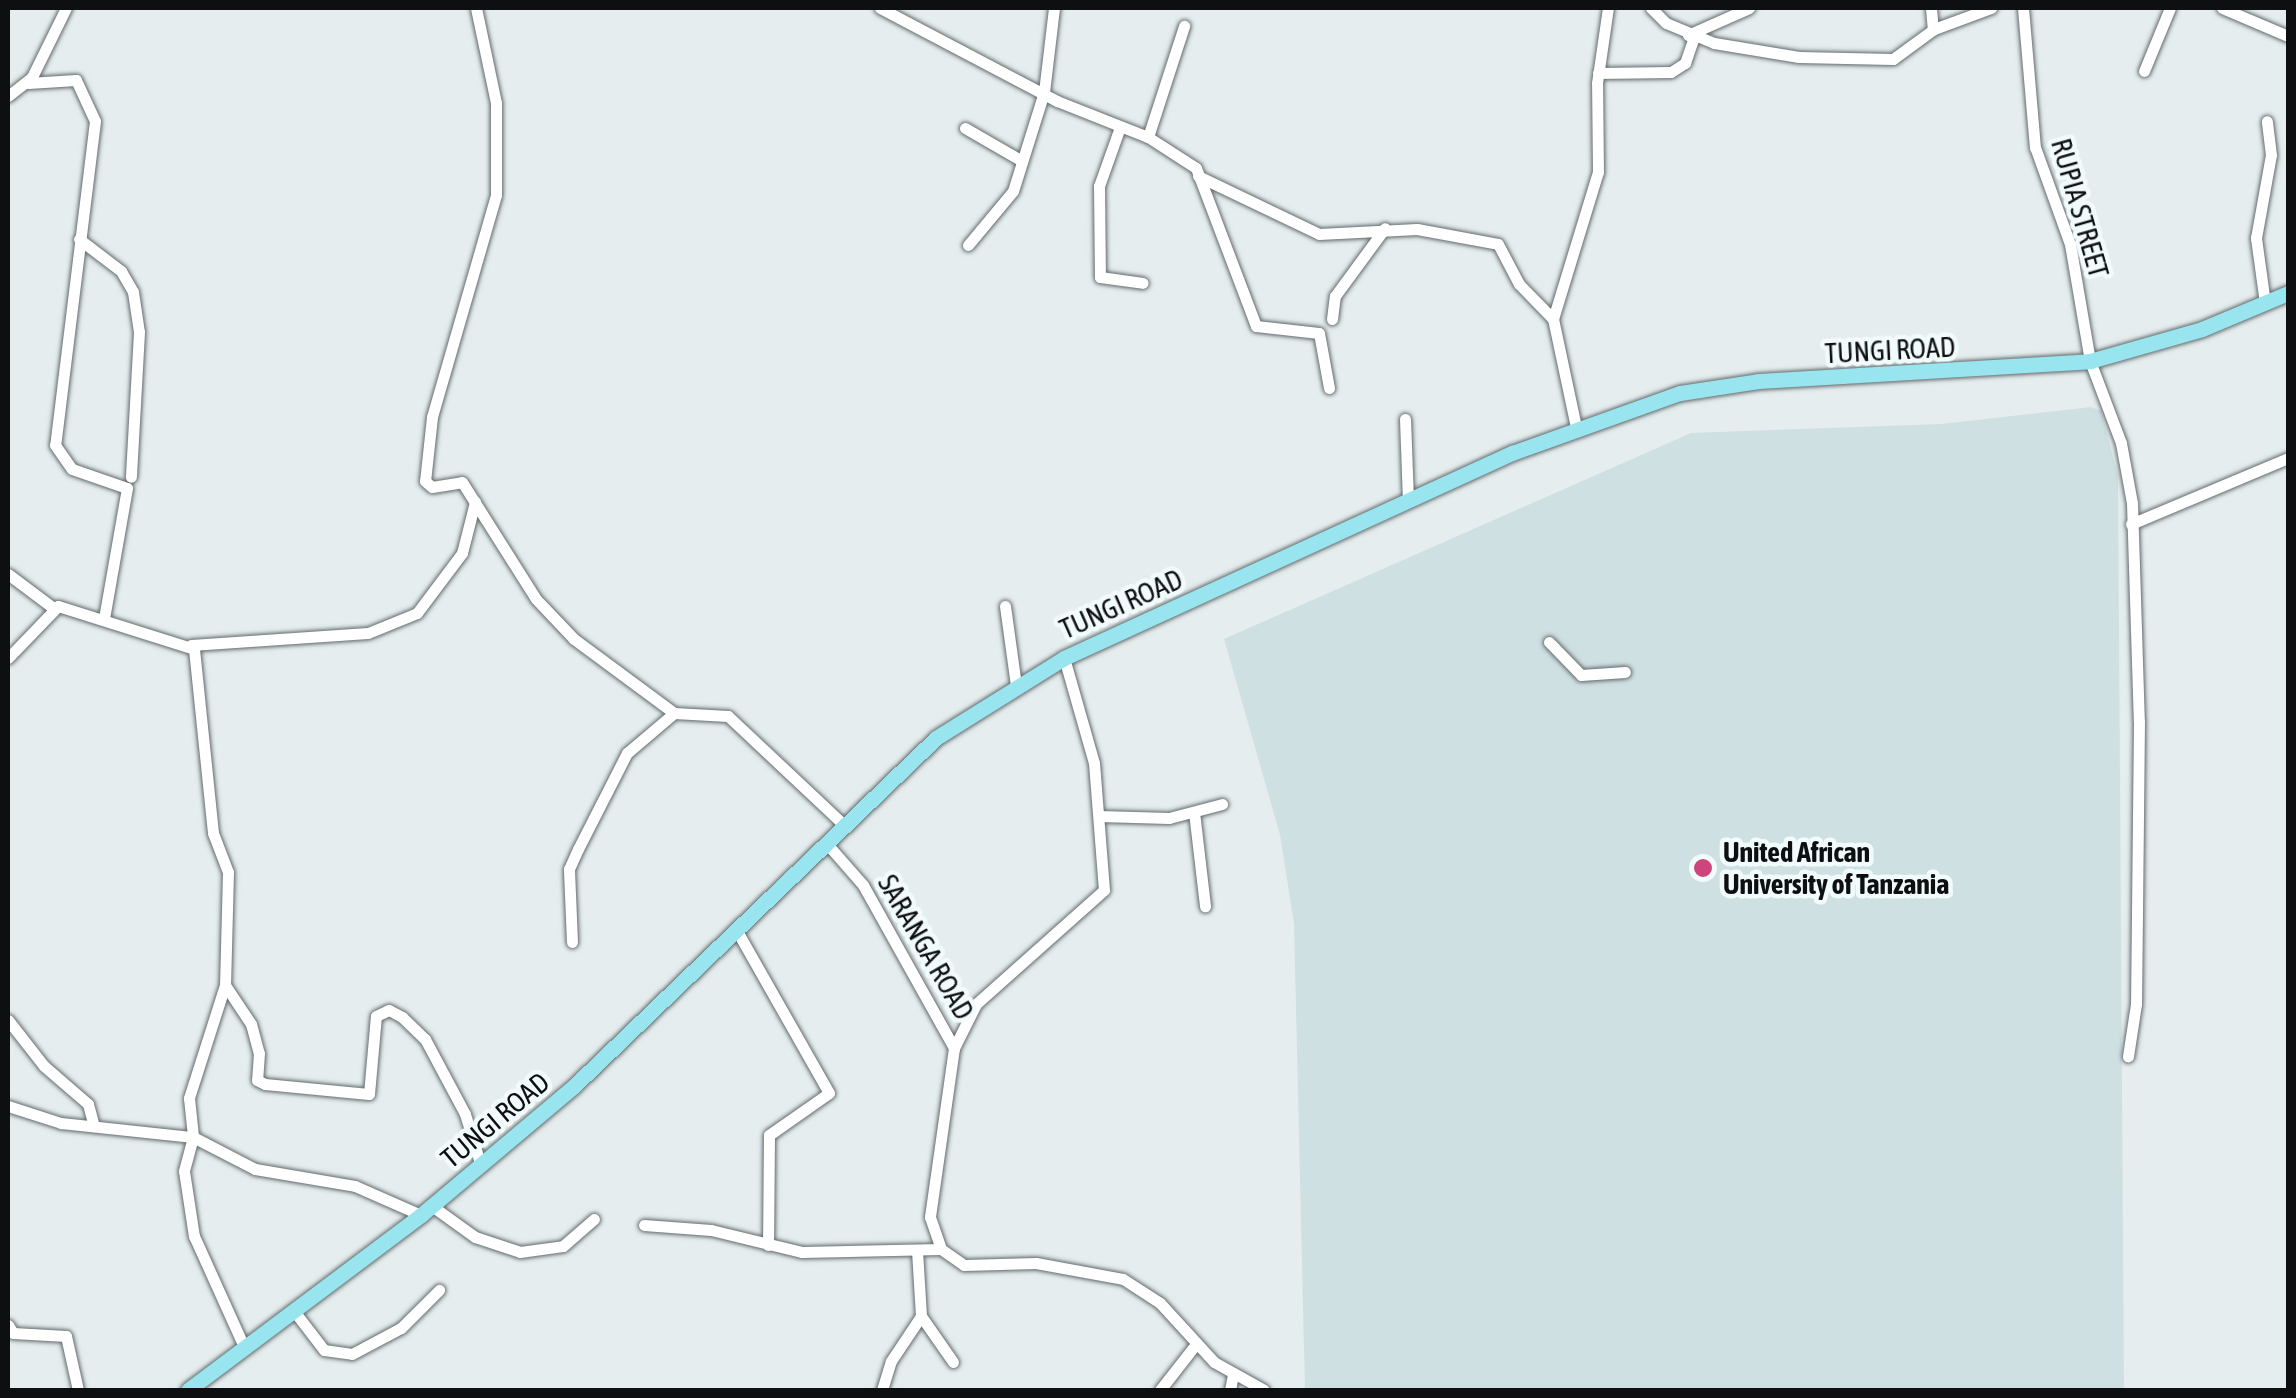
<!DOCTYPE html>
<style>
body{margin:0}
#map{position:relative;width:2296px;height:1398px;overflow:hidden;background:#e5edef;font-family:"Asap Condensed",sans-serif}
div>[style]{position:absolute}
[style*='--x']{left:calc(var(--x)*1px);top:calc(var(--y)*1px);width:calc(var(--w)*1px);rotate:calc(var(--a)*1deg)}
.built>*{inset:0;background:#cfe0e3}
.roads{filter:drop-shadow(0 0 2px #636b6c) drop-shadow(0 0 2px #636b6c)}
.minor>*{height:11px;margin:-5.5px;padding:0 5.5px;transform-origin:5.5px;border-radius:5.5px;background:#fff}
.major>*{height:15px;margin:-7.5px;padding:0 7.5px;transform-origin:7.5px;border-radius:7.5px;background:#98e4ef}
.dots>*{width:28px;height:28px;translate:-50% -50%;box-sizing:border-box;border:5px solid #f2fbfc;border-radius:50%}
span{translate:-50% -50%;white-space:nowrap;text-align:center;line-height:1.15;-webkit-text-stroke:9px #f2fbfc;paint-order:stroke}
.street-label{font-size:28px;color:#0d0f10}
.poi-label{font-size:28px;color:#0d0f10;font-weight:700}
.left{translate:0 -50%;text-align:left}
.frame{position:absolute;inset:0;border:10px solid #0d0f10;pointer-events:none}
</style>
<div id="map">
<div class="built">
<i style="clip-path:polygon(2091px 407px,2101px 411px,2118px 476px,2124px 1390px,1305px 1390px,1294px 924px,1280px 835px,1224px 639px,1691px 433px,1941px 424px)"></i>
</div>
<div class="roads">
<div class="minor">
<i style="--x:476;--y:8;--w:97;--a:78.1"></i>
<i style="--x:496;--y:103;--w:92;--a:90"></i>
<i style="--x:496;--y:195;--w:231;--a:106.1"></i>
<i style="--x:432;--y:417;--w:64;--a:96.2"></i>
<i style="--x:425;--y:481;--w:9;--a:41"></i>
<i style="--x:432;--y:487;--w:30;--a:-9"></i>
<i style="--x:462;--y:482;--w:138;--a:57.7"></i>
<i style="--x:536;--y:599;--w:55;--a:46.5"></i>
<i style="--x:574;--y:639;--w:124;--a:36.5"></i>
<i style="--x:880;--y:8;--w:200;--a:27.7"></i>
<i style="--x:1057;--y:101;--w:98;--a:21.6"></i>
<i style="--x:1148;--y:137;--w:57;--a:32.9"></i>
<i style="--x:1196;--y:168;--w:169;--a:69.2"></i>
<i style="--x:1256;--y:326;--w:63;--a:6.3"></i>
<i style="--x:1319;--y:333;--w:56;--a:79.7"></i>
<i style="--x:1651;--y:8;--w:21;--a:45"></i>
<i style="--x:1666;--y:23;--w:52;--a:22.6"></i>
<i style="--x:1714;--y:43;--w:86;--a:9.4"></i>
<i style="--x:1799;--y:57;--w:94;--a:1.2"></i>
<i style="--x:1893;--y:59;--w:51;--a:-36.2"></i>
<i style="--x:1934;--y:29;--w:61;--a:-20.2"></i>
<i style="--x:1931;--y:8;--w:22;--a:85"></i>
<i style="--x:2023;--y:8;--w:140;--a:85.1"></i>
<i style="--x:2035;--y:147;--w:103;--a:70.2"></i>
<i style="--x:2070;--y:244;--w:119;--a:80.3"></i>
<i style="--x:2090;--y:361;--w:88;--a:69.3"></i>
<i style="--x:2121;--y:443;--w:61;--a:79.6"></i>
<i style="--x:2132;--y:503;--w:218;--a:88.2"></i>
<i style="--x:2139;--y:721;--w:283;--a:90.6"></i>
<i style="--x:2136;--y:1004;--w:53;--a:98.7"></i>
<i style="--x:2222;--y:8;--w:72;--a:23"></i>
<i style="--x:1688;--y:35;--w:67;--a:-23.9"></i>
<i style="--x:2144;--y:71;--w:68;--a:-67.6"></i>
<i style="--x:1598;--y:73;--w:73;--a:-0.8"></i>
<i style="--x:1671;--y:72;--w:17;--a:-33"></i>
<i style="--x:1685;--y:63;--w:28;--a:-71"></i>
<i style="--x:28;--y:83;--w:48;--a:-3.6"></i>
<i style="--x:76;--y:80;--w:45;--a:65.1"></i>
<i style="--x:95;--y:121;--w:326;--a:97"></i>
<i style="--x:55;--y:445;--w:29;--a:55"></i>
<i style="--x:72;--y:469;--w:58;--a:19.1"></i>
<i style="--x:127;--y:488;--w:132;--a:100"></i>
<i style="--x:8;--y:96;--w:31;--a:-38"></i>
<i style="--x:32;--y:77;--w:77;--a:-63.8"></i>
<i style="--x:1120;--y:127;--w:63;--a:109.6"></i>
<i style="--x:1099;--y:186;--w:91;--a:89.4"></i>
<i style="--x:1100;--y:277;--w:43;--a:7.9"></i>
<i style="--x:965;--y:128;--w:66;--a:30.1"></i>
<i style="--x:1148;--y:137;--w:117;--a:-72"></i>
<i style="--x:1198;--y:176;--w:134;--a:25.6"></i>
<i style="--x:1319;--y:234;--w:98;--a:-2.9"></i>
<i style="--x:1417;--y:229;--w:82;--a:10.5"></i>
<i style="--x:1498;--y:244;--w:45;--a:62.3"></i>
<i style="--x:1519;--y:284;--w:49;--a:45.8"></i>
<i style="--x:79;--y:239;--w:53;--a:37.3"></i>
<i style="--x:121;--y:271;--w:24;--a:60"></i>
<i style="--x:133;--y:292;--w:40;--a:81.5"></i>
<i style="--x:139;--y:332;--w:145;--a:93.2"></i>
<i style="--x:968;--y:245;--w:70;--a:-50.2"></i>
<i style="--x:1013;--y:191;--w:104;--a:-72.6"></i>
<i style="--x:1044;--y:92;--w:85;--a:-83.2"></i>
<i style="--x:2265;--y:303;--w:66;--a:-97.9"></i>
<i style="--x:2256;--y:238;--w:84;--a:-79.8"></i>
<i style="--x:2271;--y:155;--w:34;--a:-97"></i>
<i style="--x:1332;--y:319;--w:23;--a:-83"></i>
<i style="--x:1335;--y:296;--w:84;--a:-53.7"></i>
<i style="--x:1405;--y:419;--w:82;--a:87.9"></i>
<i style="--x:1576;--y:427;--w:110;--a:-102"></i>
<i style="--x:1553;--y:319;--w:154;--a:-73"></i>
<i style="--x:1598;--y:172;--w:89;--a:-90.6"></i>
<i style="--x:1597;--y:83;--w:76;--a:-81.7"></i>
<i style="--x:2131;--y:524;--w:170;--a:-22.8"></i>
<i style="--x:8;--y:574;--w:55;--a:36.9"></i>
<i style="--x:1005;--y:606;--w:80;--a:82.1"></i>
<i style="--x:1549;--y:642;--w:46;--a:45.9"></i>
<i style="--x:1581;--y:675;--w:44;--a:-3.9"></i>
<i style="--x:191;--y:645;--w:177;--a:-3.9"></i>
<i style="--x:368;--y:633;--w:53;--a:-22.2"></i>
<i style="--x:417;--y:613;--w:75;--a:-53.1"></i>
<i style="--x:462;--y:553;--w:53;--a:-75.7"></i>
<i style="--x:8;--y:658;--w:72;--a:-46.1"></i>
<i style="--x:58;--y:606;--w:143;--a:17.5"></i>
<i style="--x:194;--y:649;--w:185;--a:84.1"></i>
<i style="--x:213;--y:833;--w:42;--a:69"></i>
<i style="--x:228;--y:872;--w:113;--a:91.5"></i>
<i style="--x:225;--y:985;--w:119;--a:107.7"></i>
<i style="--x:189;--y:1098;--w:39;--a:84"></i>
<i style="--x:193;--y:1137;--w:35;--a:105"></i>
<i style="--x:184;--y:1171;--w:66;--a:81.3"></i>
<i style="--x:194;--y:1236;--w:124;--a:65.7"></i>
<i style="--x:1194;--y:812;--w:95;--a:83.3"></i>
<i style="--x:1099;--y:816;--w:70;--a:1.6"></i>
<i style="--x:1169;--y:818;--w:55;--a:-14.8"></i>
<i style="--x:828;--y:845;--w:53;--a:48.8"></i>
<i style="--x:863;--y:885;--w:187;--a:60.8"></i>
<i style="--x:954;--y:1048;--w:171;--a:98.1"></i>
<i style="--x:930;--y:1217;--w:34;--a:71"></i>
<i style="--x:941;--y:1249;--w:28;--a:35"></i>
<i style="--x:964;--y:1265;--w:72;--a:-1.6"></i>
<i style="--x:1036;--y:1263;--w:88;--a:10.4"></i>
<i style="--x:1123;--y:1279;--w:44;--a:33"></i>
<i style="--x:1160;--y:1303;--w:80;--a:47.5"></i>
<i style="--x:1214;--y:1362;--w:57;--a:29.2"></i>
<i style="--x:737;--y:931;--w:186;--a:60.4"></i>
<i style="--x:829;--y:1093;--w:73;--a:145"></i>
<i style="--x:769;--y:1135;--w:110;--a:90.5"></i>
<i style="--x:572;--y:942;--w:73;--a:-92.4"></i>
<i style="--x:569;--y:869;--w:22;--a:-66"></i>
<i style="--x:578;--y:849;--w:108;--a:-63"></i>
<i style="--x:627;--y:753;--w:62;--a:-40.4"></i>
<i style="--x:674;--y:713;--w:54;--a:3.2"></i>
<i style="--x:728;--y:716;--w:162;--a:43.2"></i>
<i style="--x:225;--y:985;--w:47;--a:56.3"></i>
<i style="--x:251;--y:1024;--w:30;--a:75"></i>
<i style="--x:259;--y:1053;--w:27;--a:94"></i>
<i style="--x:257;--y:1080;--w:9;--a:27"></i>
<i style="--x:265;--y:1084;--w:104;--a:5.5"></i>
<i style="--x:369;--y:1094;--w:78;--a:-84.9"></i>
<i style="--x:376;--y:1016;--w:14;--a:-25"></i>
<i style="--x:389;--y:1010;--w:15;--a:28"></i>
<i style="--x:402;--y:1017;--w:32;--a:44"></i>
<i style="--x:425;--y:1039;--w:85;--a:61.9"></i>
<i style="--x:465;--y:1114;--w:54;--a:72.9"></i>
<i style="--x:8;--y:1020;--w:58;--a:52"></i>
<i style="--x:44;--y:1066;--w:58;--a:40.8"></i>
<i style="--x:88;--y:1104;--w:23;--a:75"></i>
<i style="--x:954;--y:1048;--w:49;--a:-63.4"></i>
<i style="--x:976;--y:1004;--w:171;--a:-41.7"></i>
<i style="--x:1104;--y:890;--w:127;--a:-94.5"></i>
<i style="--x:1094;--y:763;--w:109;--a:-105.9"></i>
<i style="--x:8;--y:1106;--w:56;--a:17.8"></i>
<i style="--x:61;--y:1123;--w:133;--a:6.1"></i>
<i style="--x:193;--y:1137;--w:70;--a:27.3"></i>
<i style="--x:255;--y:1169;--w:101;--a:9.6"></i>
<i style="--x:355;--y:1186;--w:72;--a:23.7"></i>
<i style="--x:432;--y:1206;--w:53;--a:35.8"></i>
<i style="--x:475;--y:1237;--w:47;--a:18.4"></i>
<i style="--x:520;--y:1252;--w:43;--a:-7.9"></i>
<i style="--x:563;--y:1246;--w:41;--a:-41.1"></i>
<i style="--x:644;--y:1225;--w:67;--a:4.3"></i>
<i style="--x:711;--y:1230;--w:94;--a:13.6"></i>
<i style="--x:802;--y:1252;--w:139;--a:-1.2"></i>
<i style="--x:294;--y:1311;--w:49;--a:52.4"></i>
<i style="--x:324;--y:1350;--w:28;--a:8"></i>
<i style="--x:352;--y:1354;--w:55;--a:-28"></i>
<i style="--x:401;--y:1328;--w:54;--a:-45"></i>
<i style="--x:921;--y:1316;--w:56;--a:55.2"></i>
<i style="--x:8;--y:1325;--w:9;--a:58"></i>
<i style="--x:13;--y:1333;--w:53;--a:3.2"></i>
<i style="--x:66;--y:1336;--w:55;--a:77.5"></i>
<i style="--x:882;--y:1390;--w:30;--a:-73"></i>
<i style="--x:891;--y:1361;--w:54;--a:-56.3"></i>
<i style="--x:921;--y:1316;--w:65;--a:-93.5"></i>
<i style="--x:1160;--y:1390;--w:58;--a:-52"></i>
<i style="--x:1230;--y:1390;--w:15;--a:-79"></i>
</div>
<div class="major">
<i style="--x:188;--y:1390;--w:291;--a:-36.9"></i>
<i style="--x:421;--y:1215;--w:200;--a:-40.1"></i>
<i style="--x:574;--y:1086;--w:502;--a:-43.87"></i>
<i style="--x:936;--y:738;--w:151;--a:-32"></i>
<i style="--x:1064;--y:658;--w:493;--a:-24.6"></i>
<i style="--x:1512;--y:453;--w:178;--a:-19.7"></i>
<i style="--x:1680;--y:393;--w:79;--a:-8.7"></i>
<i style="--x:1758;--y:381;--w:333;--a:-3.4"></i>
<i style="--x:2090;--y:361;--w:116;--a:-15.9"></i>
<i style="--x:2202;--y:329;--w:93;--a:-22.7"></i>
</div>
</div>
<div class="dots">
<i style="left:1703px;top:868px;background:#ce447d"></i>
</div>
<div class="street-label">
<span style="left:2080px;top:208px;rotate:74deg">RUPIA STREET</span>
<span style="left:1890px;top:350px;rotate:-3deg">TUNGI ROAD</span>
<span style="left:1121px;top:604px;rotate:-24deg">TUNGI ROAD</span>
<span style="left:926px;top:947px;rotate:60deg">SARANGA ROAD</span>
<span style="left:495px;top:1120px;rotate:-40deg">TUNGI ROAD</span>
</div>
<div class="poi-label">
<span class="left" style="left:1723px;top:868px">United African<br>University of Tanzania</span>
</div>
<div class="frame"></div>
</div>
